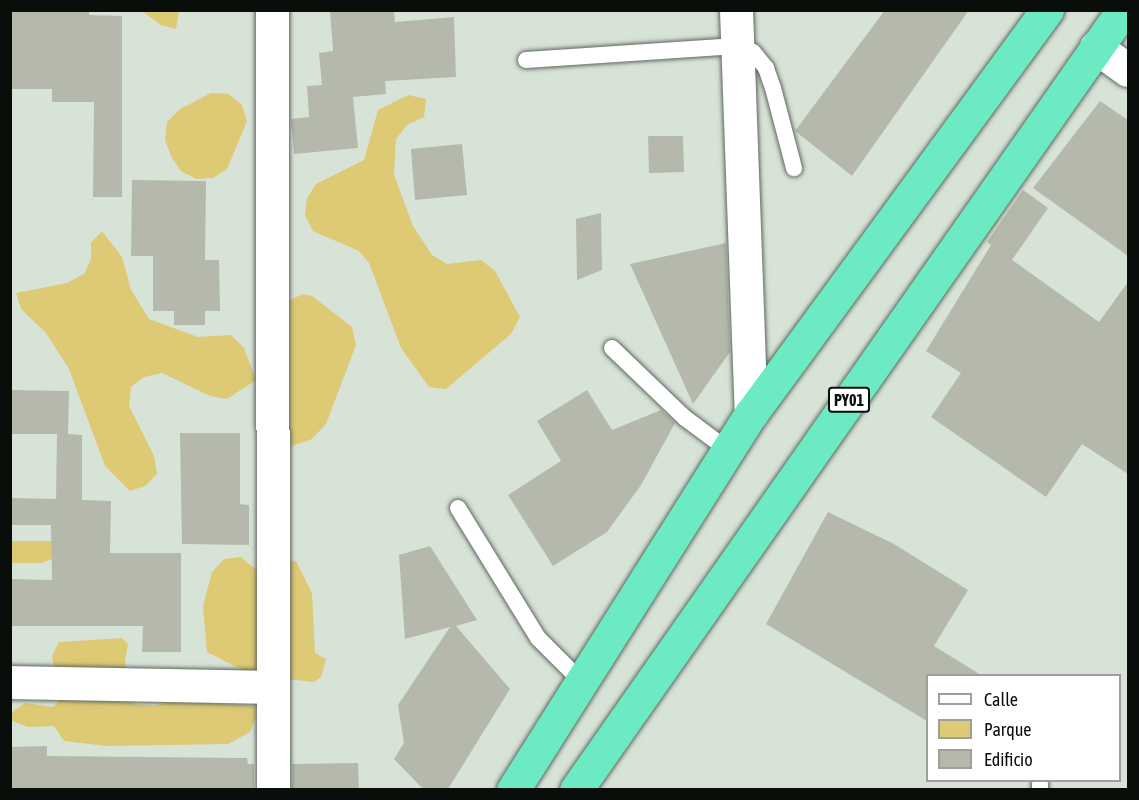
<!DOCTYPE html>
<style>
body{margin:0}
#map{position:relative;width:1139px;height:800px;overflow:hidden;background:#d8e3d7;font-family:"Asap Condensed",sans-serif}
div>[style]{position:absolute}
[style*='--x']{left:calc(var(--x)*1px);top:calc(var(--y)*1px);width:calc(var(--w)*1px);rotate:calc(var(--a)*1deg)}
.green>*{inset:0;background:#dec974}
.building>*{inset:0;background:#b5b9ab}
.roads{filter:drop-shadow(0 0 2px #5e685e) drop-shadow(0 0 2px #5e685e)}
.service>*{height:16px;margin:-8px;padding:0 8px;transform-origin:8px;border-radius:8px;background:#fff}
.minor>*{height:33px;margin:-16.5px;padding:0 16.5px;transform-origin:16.5px;border-radius:16.5px;background:#fff}
.trunk>*{height:33px;margin:-16.5px;padding:0 16.5px;transform-origin:16.5px;border-radius:16.5px;background:#6beac3}
span{translate:-50% -50%;white-space:nowrap;text-align:center;line-height:1.15;-webkit-text-stroke:4.5px #fff;paint-order:stroke}
.shield-label span{padding:2px 4px;background:#fff;border:2px solid;border-radius:4px;-webkit-text-stroke-width:0}
.shield-label{font-size:16px;color:#0a0e0a;font-weight:700}
.frame{position:absolute;inset:0;border:12px solid #0a0e0a;pointer-events:none}
.legend{position:absolute;left:926px;top:674px;width:195px;height:108px;box-sizing:border-box;background:#fff;border:2px solid #9d9f9d;margin:0;padding:8px 10px;list-style:none;font-size:18px;color:#0a0e0a}
.legend li{display:flex;align-items:center;gap:12px;height:30px}
.legend b{width:30px;border:2px solid #9d9f9d}
</style>
<div id="map">
<div class="green">
<i style="clip-path:polygon(142px 11px,179px 11px,176px 29px,161px 25px)"></i>
<i style="clip-path:polygon(211px 93px,228px 94px,242px 105px,247px 121px,227px 169px,213px 178px,196px 179px,181px 171px,172px 158px,165px 140px,167px 122px,180px 109px)"></i>
<i style="clip-path:polygon(408px 95px,426px 99px,424px 117px,407px 125px,396px 139px,394px 175px,413px 226px,432px 255px,447px 264px,481px 260px,495px 271px,520px 317px,511px 334px,446px 389px,429px 387px,401px 348px,369px 263px,359px 251px,313px 231px,305px 215px,307px 198px,316px 184px,364px 160px,378px 110px)"></i>
<i style="clip-path:polygon(102px 231px,122px 257px,131px 290px,149px 319px,198px 337px,231px 335px,244px 348px,256px 380px,227px 399px,210px 396px,162px 373px,144px 377px,131px 387px,129px 406px,154px 456px,157px 474px,145px 486px,130px 491px,105px 466px,69px 369px,46px 333px,21px 309px,16px 293px,67px 283px,84px 274px,91px 259px,91px 243px)"></i>
<i style="clip-path:polygon(303px 294px,312px 296px,352px 327px,356px 345px,326px 424px,312px 439px,286px 448px,288px 301px)"></i>
<i style="clip-path:polygon(10px 541px,53px 541px,65px 554px,41px 563px,11px 563px)"></i>
<i style="clip-path:polygon(241px 557px,267px 579px,288px 562px,296px 561px,312px 593px,315px 653px,326px 659px,321px 677px,314px 682px,252px 675px,207px 652px,203px 606px,212px 572px,224px 559px)"></i>
<i style="clip-path:polygon(122px 638px,128px 644px,125px 661px,127px 697px,135px 704px,154px 706px,171px 701px,254px 706px,257px 715px,250px 732px,228px 744px,107px 746px,64px 741px,54px 726px,28px 727px,12px 721px,12px 712px,25px 703px,53px 707px,59px 701px,52px 656px,59px 642px)"></i>
</div>
<div class="building">
<i style="clip-path:polygon(89px 10px,89px 15px,122px 16px,122px 197px,93px 197px,94px 102px,52px 102px,52px 89px,10px 89px,10px 12px)"></i>
<i style="clip-path:polygon(330px 10px,394px 10px,395px 22px,454px 17px,456px 77px,385px 81px,386px 94px,353px 97px,358px 148px,294px 154px,291px 119px,309px 117px,307px 86px,322px 85px,319px 53px,333px 51px)"></i>
<i style="clip-path:polygon(885px 10px,969px 10px,852px 176px,795px 131px)"></i>
<i style="clip-path:polygon(1100px 101px,1128px 120px,1128px 256px,1033px 188px)"></i>
<i style="clip-path:polygon(648px 136px,683px 136px,684px 172px,649px 173px)"></i>
<i style="clip-path:polygon(462px 144px,467px 195px,415px 200px,411px 149px)"></i>
<i style="clip-path:polygon(132px 180px,206px 181px,205px 260px,219px 260px,220px 311px,205px 311px,205px 325px,174px 325px,174px 311px,153px 311px,153px 256px,131px 256px)"></i>
<i style="clip-path:polygon(1023px 190px,1048px 208px,1012px 260px,1099px 322px,1128px 282px,1128px 474px,1082px 444px,1046px 497px,931px 417px,961px 373px,926px 351px,991px 245px,987px 242px)"></i>
<i style="clip-path:polygon(601px 213px,602px 270px,577px 280px,576px 219px)"></i>
<i style="clip-path:polygon(726px 243px,730px 352px,693px 404px,630px 264px)"></i>
<i style="clip-path:polygon(10px 390px,69px 391px,68px 434px,82px 435px,82px 500px,111px 501px,110px 553px,181px 553px,181px 652px,142px 652px,143px 626px,10px 626px,10px 579px,52px 580px,51px 525px,10px 525px,10px 498px,56px 499px,57px 434px,10px 434px)"></i>
<i style="clip-path:polygon(587px 390px,612px 430px,661px 410px,675px 423px,641px 485px,607px 532px,553px 566px,508px 495px,561px 461px,537px 421px)"></i>
<i style="clip-path:polygon(180px 433px,240px 433px,240px 504px,249px 505px,249px 545px,182px 544px)"></i>
<i style="clip-path:polygon(828px 512px,894px 544px,968px 590px,934px 646px,981px 675px,927px 675px,927px 721px,766px 624px)"></i>
<i style="clip-path:polygon(430px 546px,477px 620px,456px 626px,510px 689px,448px 789px,423px 789px,394px 759px,404px 743px,398px 705px,450px 627px,405px 639px,399px 555px)"></i>
<i style="clip-path:polygon(47px 746px,47px 756px,247px 758px,248px 764px,254px 764px,254px 789px,10px 789px,10px 747px)"></i>
<i style="clip-path:polygon(358px 763px,359px 789px,292px 789px,292px 764px)"></i>
</div>
<div class="roads">
<div class="service">
<i style="--x:526;--y:60;--w:211;--a:-3.8"></i>
<i style="--x:737;--y:46;--w:17;--a:21"></i>
<i style="--x:753;--y:52;--w:21;--a:51"></i>
<i style="--x:766;--y:68;--w:21;--a:71"></i>
<i style="--x:773;--y:88;--w:83;--a:75.3"></i>
<i style="--x:612;--y:348;--w:101;--a:43.8"></i>
<i style="--x:685;--y:418;--w:54;--a:36.7"></i>
<i style="--x:458;--y:508;--w:153;--a:58.4"></i>
<i style="--x:538;--y:638;--w:62;--a:45"></i>
<i style="--x:1040;--y:784;--w:6;--a:90"></i>
</div>
<div class="minor">
<i style="--x:272;--y:10;--w:780;--a:89.93"></i>
<i style="--x:736;--y:10;--w:404;--a:87.9"></i>
<i style="--x:1096;--y:47;--w:39;--a:36"></i>
<i style="--x:10;--y:682;--w:262;--a:1.1"></i>
</div>
<div class="trunk">
<i style="--x:513;--y:790;--w:445;--a:-57.7"></i>
<i style="--x:751;--y:414;--w:501;--a:-53.77"></i>
<i style="--x:576;--y:790;--w:953;--a:-54.96"></i>
</div>
</div>
<div class="shield-label">
<span style="left:849px;top:400px">PY01</span>
</div>
<div class="frame"></div>
<ul class="legend">
<li><b style="height:8px;background:#fff"></b>Calle</li>
<li><b style="height:16px;background:#dec974"></b>Parque</li>
<li><b style="height:16px;background:#b5b9ab"></b>Edificio</li>
</ul>
</div>
